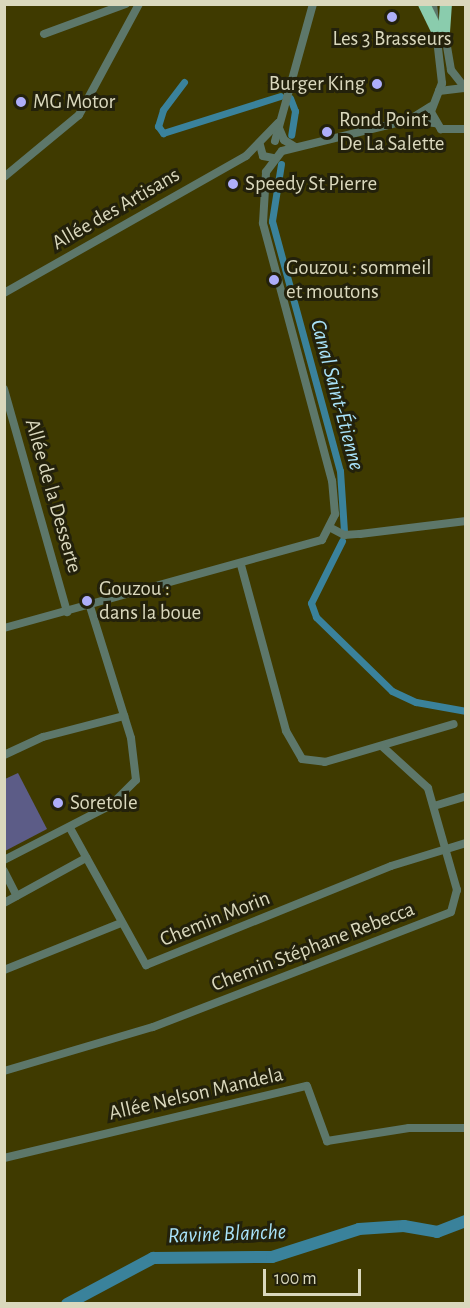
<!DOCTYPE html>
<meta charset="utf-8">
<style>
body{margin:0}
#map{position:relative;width:470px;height:1308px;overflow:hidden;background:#3f3a00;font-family:"Alegreya Sans",sans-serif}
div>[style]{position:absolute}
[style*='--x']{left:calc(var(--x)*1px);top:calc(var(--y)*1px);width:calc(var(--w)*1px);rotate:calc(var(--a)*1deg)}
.green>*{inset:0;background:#5c5c87}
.canal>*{height:7px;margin:-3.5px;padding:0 3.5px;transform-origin:3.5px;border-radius:3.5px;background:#3a829b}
.river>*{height:12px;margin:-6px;padding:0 6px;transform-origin:6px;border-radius:6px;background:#3a829b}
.minor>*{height:8px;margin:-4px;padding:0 4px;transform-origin:4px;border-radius:4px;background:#5d776a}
.highway>*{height:12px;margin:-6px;padding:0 6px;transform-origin:6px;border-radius:6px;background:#8accad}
.dots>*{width:16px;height:16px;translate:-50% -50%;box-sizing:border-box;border:3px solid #23210b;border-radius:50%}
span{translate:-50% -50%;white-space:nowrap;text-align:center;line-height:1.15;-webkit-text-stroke:6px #23210b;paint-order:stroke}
.poi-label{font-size:21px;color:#dad8bd}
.right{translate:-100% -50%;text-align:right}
.left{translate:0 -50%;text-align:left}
.street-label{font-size:21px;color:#dad8bd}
.water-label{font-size:22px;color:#a9e3fa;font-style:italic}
.frame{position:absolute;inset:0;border:6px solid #dad8bd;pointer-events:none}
.scale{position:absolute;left:263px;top:1269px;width:98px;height:27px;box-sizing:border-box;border:3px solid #dad8bd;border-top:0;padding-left:8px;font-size:18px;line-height:21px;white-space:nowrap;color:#dad8bd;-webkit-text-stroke:4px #23210b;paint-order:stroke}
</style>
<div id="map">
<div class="green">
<i style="clip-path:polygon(18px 773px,47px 829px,5px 851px,5px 779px)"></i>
</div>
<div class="canal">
<i style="--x:184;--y:82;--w:35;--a:127"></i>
<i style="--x:163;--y:110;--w:17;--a:107"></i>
<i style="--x:158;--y:126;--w:9;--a:54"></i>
<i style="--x:163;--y:133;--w:123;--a:-17.5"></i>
<i style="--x:290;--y:98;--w:14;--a:69"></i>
<i style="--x:295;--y:111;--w:24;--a:99"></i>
<i style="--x:281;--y:164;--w:58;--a:99"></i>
<i style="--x:272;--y:221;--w:259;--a:74.8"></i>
<i style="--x:340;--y:471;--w:61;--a:86.2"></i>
<i style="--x:342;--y:541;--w:69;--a:116.6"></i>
<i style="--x:311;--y:603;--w:15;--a:70"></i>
<i style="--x:316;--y:617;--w:106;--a:44.2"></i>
<i style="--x:392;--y:691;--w:26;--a:25"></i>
<i style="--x:416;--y:702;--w:51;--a:10.2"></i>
</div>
<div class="river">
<i style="--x:67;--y:1304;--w:98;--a:-28.1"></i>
<i style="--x:153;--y:1258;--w:119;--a:-0.5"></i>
<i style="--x:272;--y:1257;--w:91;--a:-17.8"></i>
<i style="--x:359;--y:1229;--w:45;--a:-3.8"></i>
<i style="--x:404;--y:1226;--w:34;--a:10"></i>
<i style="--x:437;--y:1232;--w:31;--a:-21"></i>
</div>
<div class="minor">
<i style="--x:433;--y:4;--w:80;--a:83.5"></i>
<i style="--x:442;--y:83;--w:31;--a:111"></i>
<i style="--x:431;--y:112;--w:20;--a:60"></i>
<i style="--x:441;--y:129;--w:25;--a:0"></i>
<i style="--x:444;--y:29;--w:42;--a:80.3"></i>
<i style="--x:451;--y:70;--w:24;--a:52"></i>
<i style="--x:44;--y:34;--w:87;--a:-20.1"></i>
<i style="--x:439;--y:91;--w:25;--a:-7"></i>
<i style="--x:410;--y:120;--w:26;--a:7"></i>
<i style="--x:279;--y:128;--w:13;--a:67"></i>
<i style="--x:284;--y:140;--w:13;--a:32"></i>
<i style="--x:275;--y:141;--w:142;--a:-74.5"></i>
<i style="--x:260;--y:145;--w:11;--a:75"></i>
<i style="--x:263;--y:156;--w:10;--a:11"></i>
<i style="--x:4;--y:177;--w:97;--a:-39.6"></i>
<i style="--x:79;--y:115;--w:126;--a:-61.6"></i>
<i style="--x:4;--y:293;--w:278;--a:-29.5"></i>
<i style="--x:246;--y:156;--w:46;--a:-45.9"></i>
<i style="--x:4;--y:389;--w:232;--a:74.2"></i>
<i style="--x:331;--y:528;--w:15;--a:28"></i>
<i style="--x:344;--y:535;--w:16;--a:-4"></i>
<i style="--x:360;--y:534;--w:107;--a:-7"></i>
<i style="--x:241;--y:565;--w:172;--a:74.8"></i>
<i style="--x:286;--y:731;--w:32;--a:60"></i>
<i style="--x:302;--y:759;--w:23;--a:7"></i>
<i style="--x:325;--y:762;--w:134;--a:-16.4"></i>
<i style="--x:4;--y:628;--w:330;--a:-15.5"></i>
<i style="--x:322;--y:540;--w:29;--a:-63"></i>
<i style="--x:335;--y:514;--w:33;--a:-95"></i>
<i style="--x:332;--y:481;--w:267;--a:-105"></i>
<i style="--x:263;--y:223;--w:51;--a:-86.6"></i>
<i style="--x:266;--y:172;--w:26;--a:-53"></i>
<i style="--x:282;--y:151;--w:131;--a:-13.7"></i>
<i style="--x:409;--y:120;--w:26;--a:-32"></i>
<i style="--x:4;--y:755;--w:43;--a:-24.8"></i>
<i style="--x:43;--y:737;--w:84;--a:-14.5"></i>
<i style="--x:434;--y:806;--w:34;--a:-17"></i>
<i style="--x:70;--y:828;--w:157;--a:61"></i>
<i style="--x:146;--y:965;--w:264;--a:-22"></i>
<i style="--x:391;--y:866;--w:78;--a:-17"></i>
<i style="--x:4;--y:860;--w:120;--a:-27.2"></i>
<i style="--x:111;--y:805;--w:35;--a:-45"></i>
<i style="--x:136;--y:780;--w:42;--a:-96.8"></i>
<i style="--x:131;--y:738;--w:138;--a:-107.3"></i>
<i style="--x:4;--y:871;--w:28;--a:63"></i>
<i style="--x:4;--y:903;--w:94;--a:-28.8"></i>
<i style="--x:4;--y:970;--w:126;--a:-21.9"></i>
<i style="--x:4;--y:1071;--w:155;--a:-16.5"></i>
<i style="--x:153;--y:1027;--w:319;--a:-21.1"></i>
<i style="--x:451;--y:912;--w:23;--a:-75"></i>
<i style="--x:457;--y:890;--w:106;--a:-105.9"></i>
<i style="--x:428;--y:788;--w:61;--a:-137.7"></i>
<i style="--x:4;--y:1158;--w:311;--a:-13.4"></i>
<i style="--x:307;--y:1086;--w:59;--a:70"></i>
<i style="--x:327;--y:1141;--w:83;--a:-9"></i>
<i style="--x:409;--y:1128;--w:57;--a:0"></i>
</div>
<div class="highway">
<i style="--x:424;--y:4;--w:32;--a:64"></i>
<i style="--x:444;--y:32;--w:28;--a:-86"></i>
</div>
<div class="dots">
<i style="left:392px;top:17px;background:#aeaefa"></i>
<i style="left:377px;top:84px;background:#aeaefa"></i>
<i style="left:21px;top:102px;background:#aeaefa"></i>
<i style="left:327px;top:132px;background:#aeaefa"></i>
<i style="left:233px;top:184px;background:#aeaefa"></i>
<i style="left:274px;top:280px;background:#aeaefa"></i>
<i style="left:87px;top:601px;background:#aeaefa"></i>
<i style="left:58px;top:803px;background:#aeaefa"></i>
</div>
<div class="poi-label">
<span style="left:392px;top:39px">Les 3 Brasseurs</span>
<span class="right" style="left:365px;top:84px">Burger King</span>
<span class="left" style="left:33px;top:102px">MG Motor</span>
<span class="left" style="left:339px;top:132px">Rond Point<br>De La Salette</span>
<span class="left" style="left:245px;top:184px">Speedy St Pierre</span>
<span class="left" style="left:286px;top:280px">Gouzou : sommeil<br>et moutons</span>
<span class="left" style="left:99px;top:601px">Gouzou :<br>dans la boue</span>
<span class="left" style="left:70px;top:803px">Soretole</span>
</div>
<div class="street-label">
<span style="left:116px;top:209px;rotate:-30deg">Allée des Artisans</span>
<span style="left:53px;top:496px;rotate:74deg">Allée de la Desserte</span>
<span style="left:215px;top:919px;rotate:-22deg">Chemin Morin</span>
<span style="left:313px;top:947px;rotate:-21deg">Chemin Stéphane Rebecca</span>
<span style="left:196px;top:1094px;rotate:-13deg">Allée Nelson Mandela</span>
</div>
<div class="water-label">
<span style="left:337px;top:395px;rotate:75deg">Canal Saint-Étienne</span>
<span style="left:227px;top:1234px;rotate:-2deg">Ravine Blanche</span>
</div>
<div class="frame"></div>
<div class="scale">100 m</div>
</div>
